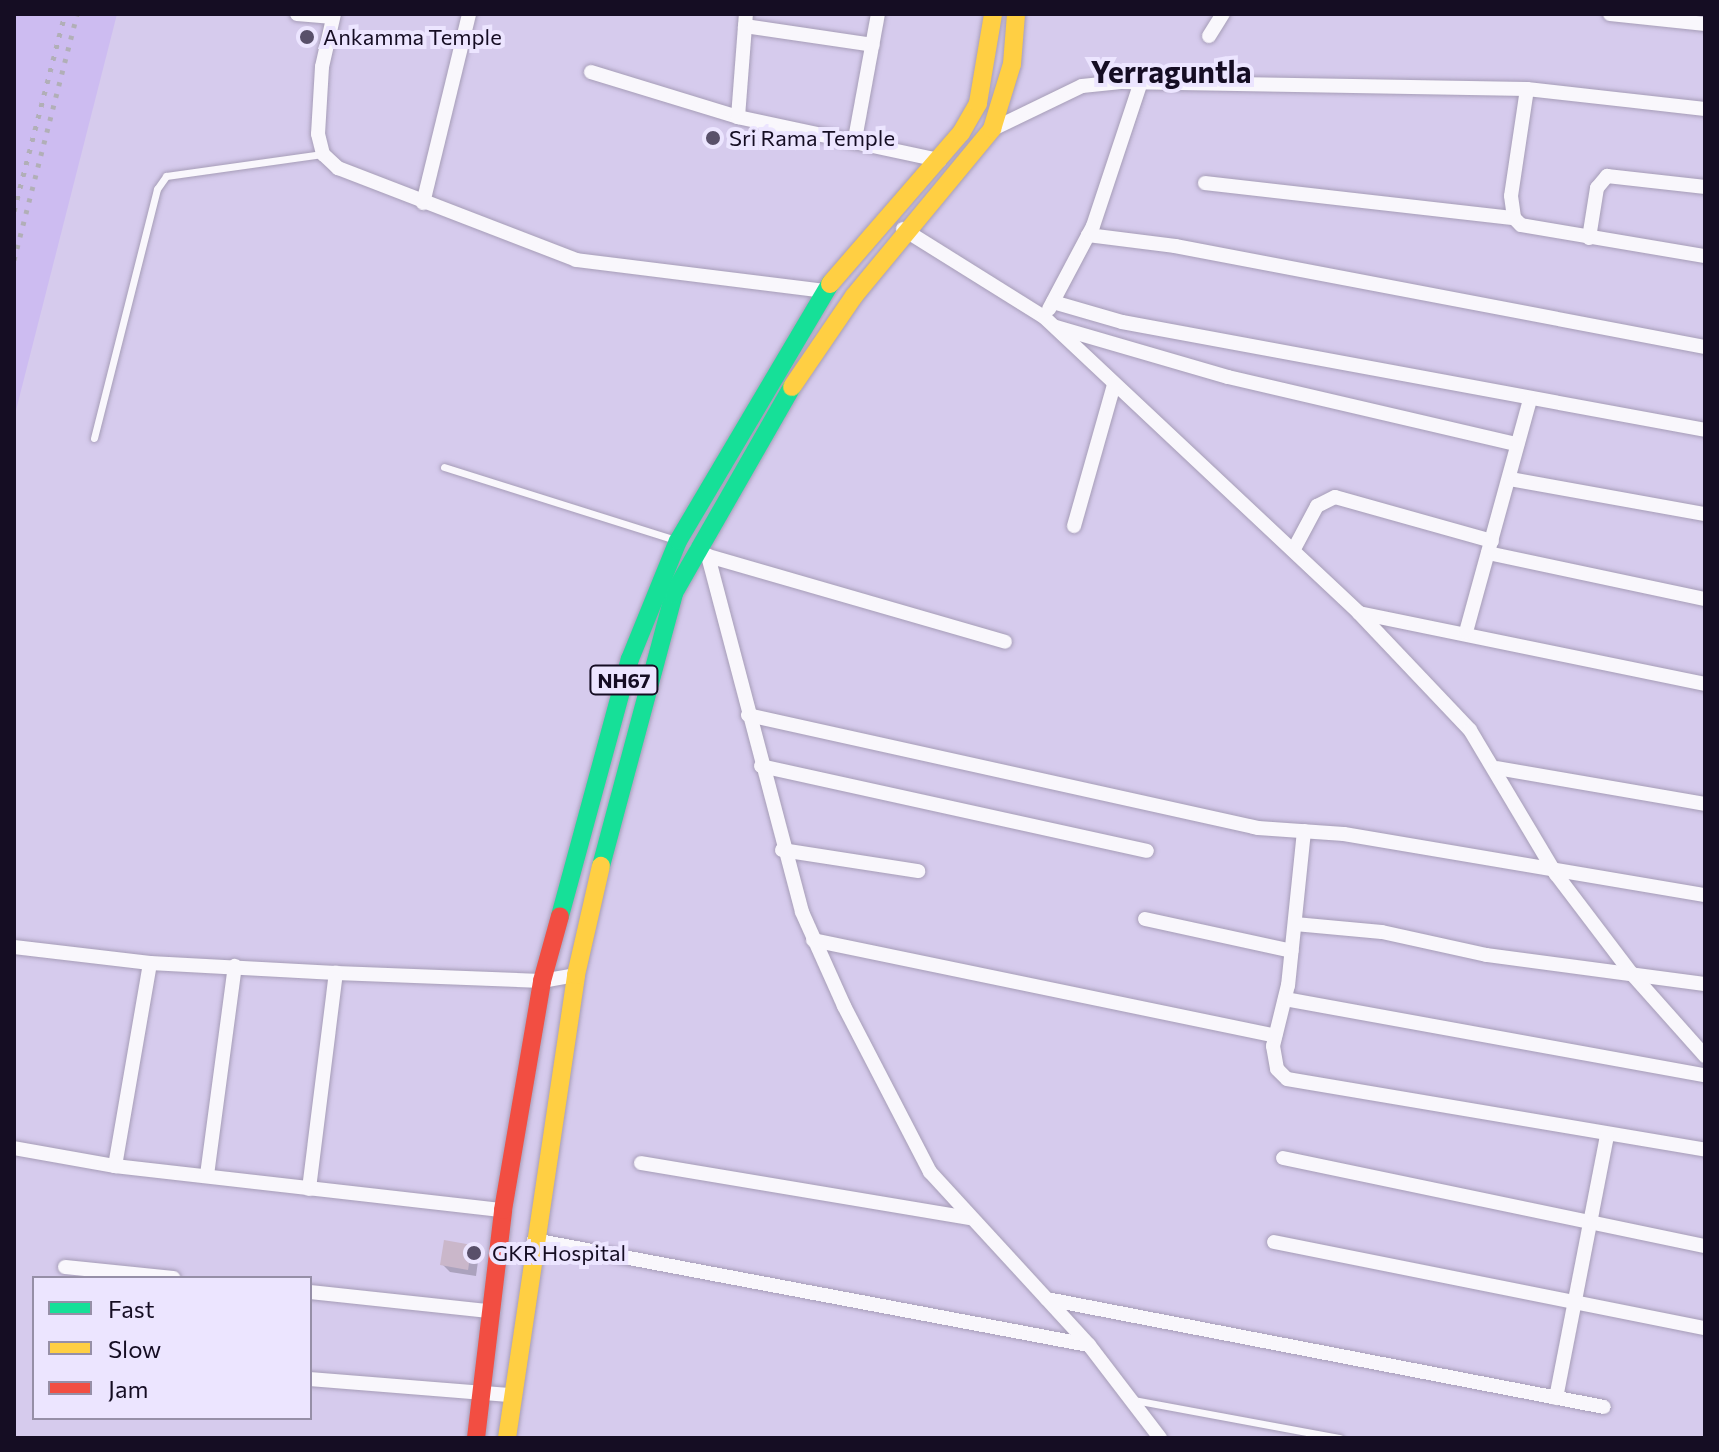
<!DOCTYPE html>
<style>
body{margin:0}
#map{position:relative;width:1719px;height:1452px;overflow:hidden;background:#d6cbed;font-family:Commissioner,sans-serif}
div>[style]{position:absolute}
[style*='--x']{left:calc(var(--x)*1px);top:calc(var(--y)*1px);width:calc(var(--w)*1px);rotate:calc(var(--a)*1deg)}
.built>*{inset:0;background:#cdbcf1}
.shadow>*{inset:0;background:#0003}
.building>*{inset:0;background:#cab7ca}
.roads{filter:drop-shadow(0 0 2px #a69db7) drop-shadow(0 0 2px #a69db7)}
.lane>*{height:7px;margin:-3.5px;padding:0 3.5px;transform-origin:3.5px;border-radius:3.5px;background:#f9f7fc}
.street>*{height:14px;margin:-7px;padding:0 7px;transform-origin:7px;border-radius:7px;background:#f9f7fc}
.fast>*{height:18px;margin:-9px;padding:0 9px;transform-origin:9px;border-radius:9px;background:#16e098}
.slow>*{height:18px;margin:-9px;padding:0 9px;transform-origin:9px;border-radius:9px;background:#ffcf43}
.jam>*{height:18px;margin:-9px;padding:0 9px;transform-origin:9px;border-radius:9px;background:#f24e42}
.rail>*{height:5px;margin-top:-2.5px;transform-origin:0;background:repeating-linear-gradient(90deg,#b1afb7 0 4px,transparent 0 12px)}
.dots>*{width:22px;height:22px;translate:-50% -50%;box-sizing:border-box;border:4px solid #ece5ff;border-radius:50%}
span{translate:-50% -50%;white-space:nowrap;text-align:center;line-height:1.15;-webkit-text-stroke:8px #ece5ff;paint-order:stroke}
.shield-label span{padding:2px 6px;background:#ece5ff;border:2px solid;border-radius:6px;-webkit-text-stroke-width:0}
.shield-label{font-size:20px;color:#150d23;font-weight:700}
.poi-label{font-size:22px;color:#150d23}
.left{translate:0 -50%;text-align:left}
.district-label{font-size:30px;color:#150d23;font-weight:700}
.frame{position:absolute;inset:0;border:16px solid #150d23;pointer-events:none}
.legend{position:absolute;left:32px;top:1276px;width:280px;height:144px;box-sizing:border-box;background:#ece5ff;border:2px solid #968fa7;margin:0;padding:10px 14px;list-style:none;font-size:24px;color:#150d23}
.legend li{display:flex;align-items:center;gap:16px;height:40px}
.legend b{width:40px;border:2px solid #968fa7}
</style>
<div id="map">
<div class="built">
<i style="clip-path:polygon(14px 14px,117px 14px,14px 418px)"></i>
</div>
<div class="shadow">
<i style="clip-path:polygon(471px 1247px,479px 1254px,476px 1276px,450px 1272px,442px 1264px)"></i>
</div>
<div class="building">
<i style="clip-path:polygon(444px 1240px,472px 1245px,468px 1270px,440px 1265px)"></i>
</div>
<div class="roads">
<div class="lane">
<i style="--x:94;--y:438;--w:257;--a:-75.8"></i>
<i style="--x:157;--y:189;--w:16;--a:-55"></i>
<i style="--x:166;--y:176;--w:158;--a:-8"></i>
<i style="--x:444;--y:467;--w:239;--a:17.5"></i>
<i style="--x:1134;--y:1400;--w:209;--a:10.5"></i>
</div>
<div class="street">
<i style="--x:297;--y:14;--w:36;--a:5"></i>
<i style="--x:334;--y:14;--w:54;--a:102.8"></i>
<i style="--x:322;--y:67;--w:67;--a:93.4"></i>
<i style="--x:318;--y:134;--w:21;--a:76"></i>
<i style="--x:323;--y:154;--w:21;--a:43"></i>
<i style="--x:338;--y:168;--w:255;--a:21.1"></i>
<i style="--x:576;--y:260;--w:250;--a:7.1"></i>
<i style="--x:1610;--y:14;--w:96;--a:6"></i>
<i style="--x:745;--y:26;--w:129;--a:8.4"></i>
<i style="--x:1209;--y:36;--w:26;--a:-58"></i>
<i style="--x:591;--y:72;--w:154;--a:17"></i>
<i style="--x:738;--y:117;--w:206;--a:12.1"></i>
<i style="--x:1527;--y:89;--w:108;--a:98.5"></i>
<i style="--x:1511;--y:196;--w:22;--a:82"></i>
<i style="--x:1514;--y:218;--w:10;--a:45"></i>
<i style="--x:1521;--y:225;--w:187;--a:9.6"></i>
<i style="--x:738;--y:117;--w:103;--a:-85.6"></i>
<i style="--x:993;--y:129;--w:99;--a:-25.8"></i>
<i style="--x:1082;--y:86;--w:39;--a:-6"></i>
<i style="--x:1121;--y:82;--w:406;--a:1"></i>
<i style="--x:1527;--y:89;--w:179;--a:6.4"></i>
<i style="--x:855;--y:139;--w:127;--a:-79.6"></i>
<i style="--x:1205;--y:183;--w:311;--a:6.5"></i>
<i style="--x:423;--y:203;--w:195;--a:-76.3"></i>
<i style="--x:903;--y:229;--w:166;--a:32"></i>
<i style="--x:1044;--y:317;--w:432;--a:43.2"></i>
<i style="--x:1359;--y:613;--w:161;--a:46.5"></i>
<i style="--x:1470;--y:730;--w:168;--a:59.2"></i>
<i style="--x:1556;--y:874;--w:126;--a:52.8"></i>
<i style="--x:1632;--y:974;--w:110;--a:48.3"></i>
<i style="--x:1088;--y:235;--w:88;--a:7.2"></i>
<i style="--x:1175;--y:246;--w:540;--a:10.79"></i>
<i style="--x:1589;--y:238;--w:51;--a:-80.9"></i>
<i style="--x:1597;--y:188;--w:16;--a:-50"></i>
<i style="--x:1607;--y:176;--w:99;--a:6.4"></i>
<i style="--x:1053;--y:302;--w:72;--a:16.2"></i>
<i style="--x:1122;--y:322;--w:593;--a:10.49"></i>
<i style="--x:1049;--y:309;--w:94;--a:-62.1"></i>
<i style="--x:1093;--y:226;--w:152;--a:-71.6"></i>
<i style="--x:1056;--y:327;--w:179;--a:16.2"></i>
<i style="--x:1228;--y:377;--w:297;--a:13.1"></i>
<i style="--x:1510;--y:479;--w:198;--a:10.2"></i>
<i style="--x:1074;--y:526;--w:147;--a:-74.2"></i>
<i style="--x:697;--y:549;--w:13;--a:32"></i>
<i style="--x:708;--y:556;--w:368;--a:75.2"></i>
<i style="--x:802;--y:912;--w:103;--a:65.9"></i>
<i style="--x:844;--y:1006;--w:187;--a:62.6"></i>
<i style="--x:930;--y:1172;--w:235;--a:47.4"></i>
<i style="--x:1089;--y:1345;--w:117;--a:52.6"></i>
<i style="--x:1294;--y:549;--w:49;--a:-61.9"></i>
<i style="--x:1317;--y:506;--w:20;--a:-27"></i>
<i style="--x:1335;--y:497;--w:163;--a:15.7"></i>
<i style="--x:1488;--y:553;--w:222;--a:12"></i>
<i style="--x:708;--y:556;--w:309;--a:16.1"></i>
<i style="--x:1359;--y:613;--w:353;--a:11.6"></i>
<i style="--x:1466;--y:632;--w:242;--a:-74.6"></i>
<i style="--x:748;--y:715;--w:522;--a:12.49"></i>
<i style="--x:1258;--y:828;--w:86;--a:4"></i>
<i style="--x:1344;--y:834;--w:366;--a:9.6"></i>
<i style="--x:761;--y:766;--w:395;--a:12.4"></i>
<i style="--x:1497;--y:768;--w:211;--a:9.8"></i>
<i style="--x:1304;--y:831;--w:155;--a:95.9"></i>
<i style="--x:1288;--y:985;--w:63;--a:103.8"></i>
<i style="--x:1273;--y:1046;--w:23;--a:80"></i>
<i style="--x:1277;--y:1069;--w:14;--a:45"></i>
<i style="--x:1287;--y:1079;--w:424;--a:9.6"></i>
<i style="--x:782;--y:850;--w:138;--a:8.8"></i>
<i style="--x:1145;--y:919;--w:150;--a:12.3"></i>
<i style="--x:1295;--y:924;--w:87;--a:5.3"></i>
<i style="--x:1382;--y:932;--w:107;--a:12.4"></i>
<i style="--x:1487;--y:955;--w:220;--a:7.6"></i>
<i style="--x:813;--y:940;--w:472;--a:11.7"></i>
<i style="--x:14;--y:947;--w:137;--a:6.7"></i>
<i style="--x:150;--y:963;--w:186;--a:3.1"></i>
<i style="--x:336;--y:973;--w:206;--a:2.2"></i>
<i style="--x:542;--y:981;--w:35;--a:-10"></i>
<i style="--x:1285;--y:999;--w:427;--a:10.3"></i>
<i style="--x:14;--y:1148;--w:103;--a:10.1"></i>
<i style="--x:115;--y:1166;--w:390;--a:6.5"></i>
<i style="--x:1283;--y:1158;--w:431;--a:11.8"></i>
<i style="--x:641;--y:1163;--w:334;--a:9.5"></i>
<i style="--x:115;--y:1166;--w:206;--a:-80.2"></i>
<i style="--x:207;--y:1175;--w:211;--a:-82.4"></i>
<i style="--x:309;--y:1189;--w:218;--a:-82.9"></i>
<i style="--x:534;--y:1240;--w:564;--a:10.73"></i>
<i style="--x:1274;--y:1242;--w:439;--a:11.3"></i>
<i style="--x:65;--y:1267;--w:109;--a:5.8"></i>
<i style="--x:310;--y:1292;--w:180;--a:6.1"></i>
<i style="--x:1047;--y:1299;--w:567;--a:10.97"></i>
<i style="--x:310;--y:1379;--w:202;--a:4.6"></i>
<i style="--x:1556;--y:1398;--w:268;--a:-79"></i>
</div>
<div class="fast">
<i style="--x:601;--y:866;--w:283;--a:-75"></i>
<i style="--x:674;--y:593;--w:237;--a:-60.2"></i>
<i style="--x:560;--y:916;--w:266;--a:-74.8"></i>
<i style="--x:630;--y:659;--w:127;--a:-67.9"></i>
<i style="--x:678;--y:541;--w:299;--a:-59.4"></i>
</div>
<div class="slow">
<i style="--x:830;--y:284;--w:200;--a:-49.1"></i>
<i style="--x:961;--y:133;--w:34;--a:-60"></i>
<i style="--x:978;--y:103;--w:90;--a:-80.4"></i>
<i style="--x:792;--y:387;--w:110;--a:-55.7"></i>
<i style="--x:854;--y:296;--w:217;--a:-50.4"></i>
<i style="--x:992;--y:129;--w:68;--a:-72.9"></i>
<i style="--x:1012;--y:64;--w:50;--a:-85.4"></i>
<i style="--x:507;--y:1438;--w:468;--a:-81.5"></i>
<i style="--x:576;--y:975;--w:112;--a:-77.1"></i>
</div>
<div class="jam">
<i style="--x:476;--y:1438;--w:230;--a:-83.2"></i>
<i style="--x:503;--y:1210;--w:232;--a:-80.3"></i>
<i style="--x:542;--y:981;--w:67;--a:-74.5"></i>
</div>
</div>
<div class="rail">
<i style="--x:14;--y:211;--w:203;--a:-75.5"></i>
<i style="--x:14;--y:260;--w:254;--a:-75.6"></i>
</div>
<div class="dots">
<i style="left:307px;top:37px;background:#59506a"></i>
<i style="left:713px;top:138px;background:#59506a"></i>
<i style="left:474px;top:1253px;background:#59506a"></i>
</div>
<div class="shield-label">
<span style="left:624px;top:680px">NH67</span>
</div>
<div class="poi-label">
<span class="left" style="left:323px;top:37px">Ankamma Temple</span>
<span class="left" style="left:729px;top:138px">Sri Rama Temple</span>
<span class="left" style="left:492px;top:1253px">GKR Hospital</span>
</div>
<div class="district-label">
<span style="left:1171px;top:71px">Yerraguntla</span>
</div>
<div class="frame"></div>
<ul class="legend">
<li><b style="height:10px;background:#16e098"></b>Fast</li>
<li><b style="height:10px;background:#ffcf43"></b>Slow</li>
<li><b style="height:10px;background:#f24e42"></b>Jam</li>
</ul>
</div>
